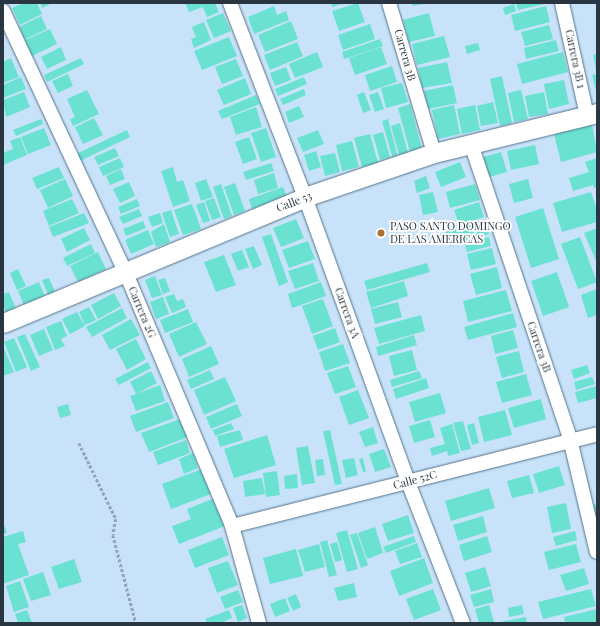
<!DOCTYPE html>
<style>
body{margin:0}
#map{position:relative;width:600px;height:626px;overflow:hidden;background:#c8e3f9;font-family:"Playfair Display",serif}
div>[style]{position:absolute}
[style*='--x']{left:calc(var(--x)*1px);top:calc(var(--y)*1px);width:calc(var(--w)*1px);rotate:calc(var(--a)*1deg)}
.building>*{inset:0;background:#6ae1d1}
.path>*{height:2.5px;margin-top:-1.25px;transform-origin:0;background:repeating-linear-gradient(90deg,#90a6b8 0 3px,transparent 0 5px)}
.roads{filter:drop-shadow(0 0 1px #54728b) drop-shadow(0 0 1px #54728b)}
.street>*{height:14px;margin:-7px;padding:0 7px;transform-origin:7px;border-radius:7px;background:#fff}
.secondary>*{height:19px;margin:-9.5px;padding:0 9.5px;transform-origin:9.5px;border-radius:9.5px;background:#fff}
.dots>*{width:11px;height:11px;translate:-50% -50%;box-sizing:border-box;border:2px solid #fff;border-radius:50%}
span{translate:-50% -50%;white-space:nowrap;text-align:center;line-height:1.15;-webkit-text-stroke:3.5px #fff;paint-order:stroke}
.street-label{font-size:11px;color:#293641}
.poi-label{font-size:11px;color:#293641}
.left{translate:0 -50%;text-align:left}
.frame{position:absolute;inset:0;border:4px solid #293641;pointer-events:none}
</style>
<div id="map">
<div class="building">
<i style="clip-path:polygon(23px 3px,37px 3px,42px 14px,20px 25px,12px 8px)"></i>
<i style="clip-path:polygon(40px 3px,48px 3px,49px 5px,42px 8px)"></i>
<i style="clip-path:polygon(185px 3px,215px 3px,219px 12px,207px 17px,203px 7px,189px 12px)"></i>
<i style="clip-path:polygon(331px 3px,345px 3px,332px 7px)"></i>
<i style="clip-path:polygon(358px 3px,365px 22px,339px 31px,332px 11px)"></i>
<i style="clip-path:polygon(412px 3px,423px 3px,423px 4px,413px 6px)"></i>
<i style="clip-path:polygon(516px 3px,545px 3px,545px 4px,518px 10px)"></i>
<i style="clip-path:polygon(514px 4px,516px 11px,505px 15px,503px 8px)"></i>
<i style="clip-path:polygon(274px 6px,277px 15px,286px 11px,289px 20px,254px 34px,248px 17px)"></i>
<i style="clip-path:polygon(546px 6px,550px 22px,515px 31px,511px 15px)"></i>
<i style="clip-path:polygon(223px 13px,231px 31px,214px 38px,206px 20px)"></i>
<i style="clip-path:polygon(429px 13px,435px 36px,409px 42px,403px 20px)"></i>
<i style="clip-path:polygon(41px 16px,47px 29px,21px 41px,18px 34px,22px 32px,19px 27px)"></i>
<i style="clip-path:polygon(291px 21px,298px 39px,265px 52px,258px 35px)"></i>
<i style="clip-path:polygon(204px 22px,211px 40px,194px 48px,191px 39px,196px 37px,192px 27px)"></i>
<i style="clip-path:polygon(370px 24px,375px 39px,343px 50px,338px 35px)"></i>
<i style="clip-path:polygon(549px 25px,553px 39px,525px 46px,521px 32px)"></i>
<i style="clip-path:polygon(50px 29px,57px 44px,30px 57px,23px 41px)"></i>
<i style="clip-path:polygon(444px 36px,450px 57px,417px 65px,412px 44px)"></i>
<i style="clip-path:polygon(229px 37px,237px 56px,202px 70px,194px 51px)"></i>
<i style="clip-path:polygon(380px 39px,383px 46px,344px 59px,342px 52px)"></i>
<i style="clip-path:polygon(556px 40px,559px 51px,526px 59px,524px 48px)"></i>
<i style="clip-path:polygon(297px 42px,303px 56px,270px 70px,264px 55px)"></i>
<i style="clip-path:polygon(478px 43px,480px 50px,467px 54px,465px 46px)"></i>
<i style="clip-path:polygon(61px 47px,66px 60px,47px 69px,41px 57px)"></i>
<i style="clip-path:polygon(381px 47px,387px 64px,355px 75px,349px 58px)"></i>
<i style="clip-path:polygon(317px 52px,323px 67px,295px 78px,289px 64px)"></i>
<i style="clip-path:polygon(563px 52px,568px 72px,522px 84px,517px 64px)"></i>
<i style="clip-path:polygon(597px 54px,597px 70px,596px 70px,593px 55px)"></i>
<i style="clip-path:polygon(11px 58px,19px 77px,3px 83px,3px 62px)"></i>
<i style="clip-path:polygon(81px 58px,84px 64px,47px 82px,44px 75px)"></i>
<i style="clip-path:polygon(236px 59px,243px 76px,222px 84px,215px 67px)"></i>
<i style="clip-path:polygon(447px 62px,452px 83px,422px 88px,418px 68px)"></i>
<i style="clip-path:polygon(392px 66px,397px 82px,370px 91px,365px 75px)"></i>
<i style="clip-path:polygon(286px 67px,291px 80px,275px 86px,270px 73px)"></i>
<i style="clip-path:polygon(68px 74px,73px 86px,58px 93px,52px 81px)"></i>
<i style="clip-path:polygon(597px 74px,597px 91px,596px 91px,592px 75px)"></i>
<i style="clip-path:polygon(502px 76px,512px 123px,500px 126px,490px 79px)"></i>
<i style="clip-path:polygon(21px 77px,26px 89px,3px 98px,3px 85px)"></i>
<i style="clip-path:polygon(304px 77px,307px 84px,278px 96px,275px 89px)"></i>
<i style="clip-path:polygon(245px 78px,251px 94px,224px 105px,217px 90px)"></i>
<i style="clip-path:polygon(564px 80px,569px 104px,549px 109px,544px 84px)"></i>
<i style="clip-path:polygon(402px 83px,408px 102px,386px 108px,381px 88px)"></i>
<i style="clip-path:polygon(453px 85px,457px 103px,428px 109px,424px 91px)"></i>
<i style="clip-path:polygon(304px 89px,306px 95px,283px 105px,280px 99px)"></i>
<i style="clip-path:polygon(87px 90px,99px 114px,73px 126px,70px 119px,75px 117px,67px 99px)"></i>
<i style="clip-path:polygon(521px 90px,528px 119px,514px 122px,508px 93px)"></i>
<i style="clip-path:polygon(24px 92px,30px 107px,6px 117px,3px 100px)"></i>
<i style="clip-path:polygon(364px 92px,371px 110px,363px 113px,357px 95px)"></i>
<i style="clip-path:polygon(378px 92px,384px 109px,375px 112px,369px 95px)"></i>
<i style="clip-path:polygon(544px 92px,548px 114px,529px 117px,525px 96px)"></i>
<i style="clip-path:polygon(256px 95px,260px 104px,222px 119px,218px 111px)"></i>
<i style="clip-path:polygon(493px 102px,498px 123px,481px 126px,477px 106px)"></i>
<i style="clip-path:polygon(410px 104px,422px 149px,410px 152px,398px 108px)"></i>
<i style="clip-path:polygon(454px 105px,460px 134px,438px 139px,432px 110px)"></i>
<i style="clip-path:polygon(475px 105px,480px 130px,462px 134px,457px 109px)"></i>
<i style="clip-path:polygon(299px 106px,304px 117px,289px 123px,285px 112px)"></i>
<i style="clip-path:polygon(256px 107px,262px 127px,236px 135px,230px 117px)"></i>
<i style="clip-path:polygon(94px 118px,103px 135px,83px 144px,75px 127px)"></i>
<i style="clip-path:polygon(41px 119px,43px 124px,16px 136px,13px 130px)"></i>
<i style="clip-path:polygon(388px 119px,398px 158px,393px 159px,382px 121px)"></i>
<i style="clip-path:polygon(400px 123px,408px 153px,399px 155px,391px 126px)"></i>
<i style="clip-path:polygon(592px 124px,597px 152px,561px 162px,554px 134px)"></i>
<i style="clip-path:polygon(44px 128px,51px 145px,28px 154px,21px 137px)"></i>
<i style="clip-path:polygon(266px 128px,276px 157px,261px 162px,251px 133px)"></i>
<i style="clip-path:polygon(127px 130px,130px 137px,80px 161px,76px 154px)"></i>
<i style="clip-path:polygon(318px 130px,324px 144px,303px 152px,297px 138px)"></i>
<i style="clip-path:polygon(383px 132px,390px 157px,380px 160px,373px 135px)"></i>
<i style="clip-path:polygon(370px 134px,378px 163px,362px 167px,354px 138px)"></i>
<i style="clip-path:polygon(20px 137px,27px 155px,3px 165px,3px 153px,13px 149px,10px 141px)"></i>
<i style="clip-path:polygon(249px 137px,257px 159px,243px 164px,235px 142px)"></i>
<i style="clip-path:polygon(352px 141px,359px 167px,342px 171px,336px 145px)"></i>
<i style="clip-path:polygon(535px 145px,539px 164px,511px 170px,507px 151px)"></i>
<i style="clip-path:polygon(115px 148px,119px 156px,98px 165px,94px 157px)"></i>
<i style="clip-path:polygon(316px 151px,321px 167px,309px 171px,304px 155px)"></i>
<i style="clip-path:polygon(501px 152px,507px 172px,489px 177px,483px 157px)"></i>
<i style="clip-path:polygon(335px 153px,340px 172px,325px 176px,320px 156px)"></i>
<i style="clip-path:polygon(120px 158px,124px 167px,103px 176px,99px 167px)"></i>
<i style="clip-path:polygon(597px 158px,597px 187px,594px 188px,593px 185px,573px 191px,569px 178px,589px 172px,585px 162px)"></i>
<i style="clip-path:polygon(460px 162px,466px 177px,441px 187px,435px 172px)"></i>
<i style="clip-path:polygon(271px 163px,274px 171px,246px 180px,243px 172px)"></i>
<i style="clip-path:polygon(59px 167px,64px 178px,37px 189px,32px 178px)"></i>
<i style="clip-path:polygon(173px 167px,177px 182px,183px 180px,190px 201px,173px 207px,161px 171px)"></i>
<i style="clip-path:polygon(121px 169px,125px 179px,110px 185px,106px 176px)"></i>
<i style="clip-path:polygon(274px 173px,278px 188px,258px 194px,254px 180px)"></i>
<i style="clip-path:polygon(426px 176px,430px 188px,417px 193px,414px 181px)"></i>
<i style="clip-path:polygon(65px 179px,73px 196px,48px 208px,40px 190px)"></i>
<i style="clip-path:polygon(206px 179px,213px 197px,201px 201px,195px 183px)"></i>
<i style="clip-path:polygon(528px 179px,533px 198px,514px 203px,509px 184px)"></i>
<i style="clip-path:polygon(129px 182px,135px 196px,120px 203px,113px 189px)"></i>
<i style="clip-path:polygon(235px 183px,245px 211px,234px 215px,224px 187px)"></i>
<i style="clip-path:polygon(221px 184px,232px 216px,224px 219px,213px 187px)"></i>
<i style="clip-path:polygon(475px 184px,480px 200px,450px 208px,446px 192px)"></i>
<i style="clip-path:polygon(283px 187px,287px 197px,252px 209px,249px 199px)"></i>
<i style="clip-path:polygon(433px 192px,438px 212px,423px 215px,419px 195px)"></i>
<i style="clip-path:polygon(591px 192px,597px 210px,597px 222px,562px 232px,553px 203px)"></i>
<i style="clip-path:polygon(214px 198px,221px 217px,212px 220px,205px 201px)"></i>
<i style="clip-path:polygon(72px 199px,79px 213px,49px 226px,43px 211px)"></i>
<i style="clip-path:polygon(137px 199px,140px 206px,121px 214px,118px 207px)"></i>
<i style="clip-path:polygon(204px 202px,210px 221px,203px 223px,196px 205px)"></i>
<i style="clip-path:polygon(479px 202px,484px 217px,459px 225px,454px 210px)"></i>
<i style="clip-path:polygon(192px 204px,201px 229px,183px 235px,174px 210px)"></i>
<i style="clip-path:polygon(543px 208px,559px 259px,531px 268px,515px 217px)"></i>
<i style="clip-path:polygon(139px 209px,142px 216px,123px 224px,119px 217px)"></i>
<i style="clip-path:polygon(171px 210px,179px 234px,170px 237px,162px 213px)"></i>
<i style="clip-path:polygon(84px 213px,89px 223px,53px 237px,49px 227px)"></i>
<i style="clip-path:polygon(160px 213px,163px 223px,152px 227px,148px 217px)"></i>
<i style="clip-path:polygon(296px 219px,304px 238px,281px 247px,273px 228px)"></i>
<i style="clip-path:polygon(485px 220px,489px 234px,450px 246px,445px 232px)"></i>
<i style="clip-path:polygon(143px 221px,146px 228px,126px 236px,123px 229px)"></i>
<i style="clip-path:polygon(164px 224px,170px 242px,156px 247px,151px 232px)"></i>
<i style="clip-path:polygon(84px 228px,90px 240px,67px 252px,61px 239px)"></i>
<i style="clip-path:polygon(597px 228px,597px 263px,584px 233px)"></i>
<i style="clip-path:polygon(148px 230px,154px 244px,131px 254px,125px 240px)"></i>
<i style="clip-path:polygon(271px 234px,288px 282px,279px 286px,262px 237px)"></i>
<i style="clip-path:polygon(489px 237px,491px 246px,467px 252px,465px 244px)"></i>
<i style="clip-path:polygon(580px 237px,597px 282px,578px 289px,561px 244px)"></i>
<i style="clip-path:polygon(308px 241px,315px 259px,289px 268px,282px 250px)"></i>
<i style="clip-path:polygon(91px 244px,95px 253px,67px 266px,63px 258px)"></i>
<i style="clip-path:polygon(254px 246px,262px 265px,253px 269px,245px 249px)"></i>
<i style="clip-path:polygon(492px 248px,496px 264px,471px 270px,467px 254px)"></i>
<i style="clip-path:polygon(242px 250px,249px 267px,238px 271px,231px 254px)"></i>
<i style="clip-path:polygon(98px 252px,106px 269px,78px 282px,70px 266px)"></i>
<i style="clip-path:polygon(224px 255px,236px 285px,216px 292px,204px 262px)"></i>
<i style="clip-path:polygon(313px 263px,319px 281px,295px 289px,288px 271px)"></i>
<i style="clip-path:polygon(427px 263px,430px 272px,367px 290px,364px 281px)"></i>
<i style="clip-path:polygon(497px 267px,502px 288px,476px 295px,470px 274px)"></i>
<i style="clip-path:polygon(18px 269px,26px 286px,17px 290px,10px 273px)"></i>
<i style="clip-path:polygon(557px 272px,569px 307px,543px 316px,531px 281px)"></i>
<i style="clip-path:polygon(155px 276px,162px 295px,152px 298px,145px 280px)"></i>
<i style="clip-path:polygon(49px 278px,56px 294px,49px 297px,42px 280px)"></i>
<i style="clip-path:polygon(165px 278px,170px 291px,163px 294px,158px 280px)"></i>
<i style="clip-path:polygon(404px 281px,408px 296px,371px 308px,366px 292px)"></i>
<i style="clip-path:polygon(39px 282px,46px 299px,25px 308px,18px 291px)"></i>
<i style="clip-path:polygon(321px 282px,326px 296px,292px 308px,288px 294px)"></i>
<i style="clip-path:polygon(597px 289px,597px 315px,588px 318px,581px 295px)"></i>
<i style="clip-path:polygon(506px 290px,512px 311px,468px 322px,463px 301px)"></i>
<i style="clip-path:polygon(9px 292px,17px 311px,7px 315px,3px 305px,3px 294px)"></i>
<i style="clip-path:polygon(114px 293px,121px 306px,98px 319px,91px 305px)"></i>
<i style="clip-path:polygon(174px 294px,177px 301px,183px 299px,186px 307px,172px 313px,165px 297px)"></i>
<i style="clip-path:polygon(163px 297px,169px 314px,156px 319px,150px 302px)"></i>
<i style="clip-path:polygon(323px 299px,333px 326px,312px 334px,302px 306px)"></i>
<i style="clip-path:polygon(398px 302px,402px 317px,375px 324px,371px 309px)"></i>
<i style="clip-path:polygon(89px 307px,96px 320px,85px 325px,79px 312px)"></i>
<i style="clip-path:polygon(122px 308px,127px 318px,92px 337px,86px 327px)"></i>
<i style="clip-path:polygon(188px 309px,193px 322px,165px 333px,160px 320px)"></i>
<i style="clip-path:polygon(77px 312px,85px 326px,70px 334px,62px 319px)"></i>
<i style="clip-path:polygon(513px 313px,517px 327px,468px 340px,464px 327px)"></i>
<i style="clip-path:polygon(421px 315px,425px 331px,379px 344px,374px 328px)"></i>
<i style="clip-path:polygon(131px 319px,140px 335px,110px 350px,102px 335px)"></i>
<i style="clip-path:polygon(61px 321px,67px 336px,61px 339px,65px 346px,55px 350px,46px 327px)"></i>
<i style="clip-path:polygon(196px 322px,207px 344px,179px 357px,169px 334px)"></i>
<i style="clip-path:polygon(335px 328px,340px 342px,318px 350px,313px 336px)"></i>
<i style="clip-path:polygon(44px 329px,53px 350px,39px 356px,30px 335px)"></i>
<i style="clip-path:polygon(513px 330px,518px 348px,495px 354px,491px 336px)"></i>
<i style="clip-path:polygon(25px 334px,40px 367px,31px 371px,17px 337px)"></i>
<i style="clip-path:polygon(414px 335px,417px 345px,378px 356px,376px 347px)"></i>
<i style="clip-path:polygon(14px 338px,27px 367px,16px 372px,4px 342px)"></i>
<i style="clip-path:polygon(136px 339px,146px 359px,127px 370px,116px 349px)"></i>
<i style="clip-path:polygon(343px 344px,350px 363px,325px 371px,319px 352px)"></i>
<i style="clip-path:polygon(3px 346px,14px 372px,3px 376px)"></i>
<i style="clip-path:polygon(211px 346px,219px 364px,189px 377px,182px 359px)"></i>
<i style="clip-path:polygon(412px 350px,417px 370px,394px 376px,389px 356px)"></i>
<i style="clip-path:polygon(519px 351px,524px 372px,502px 378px,496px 357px)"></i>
<i style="clip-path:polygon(148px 362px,151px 368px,119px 385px,115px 379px)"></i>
<i style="clip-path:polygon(587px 365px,590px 373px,574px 379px,571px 370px)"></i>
<i style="clip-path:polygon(348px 366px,356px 387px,335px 394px,327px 373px)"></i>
<i style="clip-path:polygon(210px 370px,214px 379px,191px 389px,187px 380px)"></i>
<i style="clip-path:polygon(151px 371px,157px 383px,136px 394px,160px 385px,165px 401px,136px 411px,130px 396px,136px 394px,130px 382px)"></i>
<i style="clip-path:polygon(419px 371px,422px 378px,392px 387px,390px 380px)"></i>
<i style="clip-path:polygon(526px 374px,532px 395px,502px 403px,496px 382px)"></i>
<i style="clip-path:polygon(225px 377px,236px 401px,204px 415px,194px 390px)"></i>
<i style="clip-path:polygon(592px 377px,595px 384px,576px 390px,574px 382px)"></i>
<i style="clip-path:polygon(426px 378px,429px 388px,396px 399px,393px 389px)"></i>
<i style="clip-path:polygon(597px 386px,597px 398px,578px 403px,575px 392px)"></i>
<i style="clip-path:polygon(358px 390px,369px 418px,349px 425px,339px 397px)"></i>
<i style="clip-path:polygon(440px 393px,446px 413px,415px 422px,409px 402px)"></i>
<i style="clip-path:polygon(541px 399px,546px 419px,514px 428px,508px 408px)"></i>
<i style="clip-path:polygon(168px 402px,174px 418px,136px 432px,130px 416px)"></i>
<i style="clip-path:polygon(68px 404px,71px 415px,60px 418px,57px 407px)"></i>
<i style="clip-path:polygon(237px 404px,242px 416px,211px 429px,206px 417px)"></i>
<i style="clip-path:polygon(505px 410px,512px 435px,484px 442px,478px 417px)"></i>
<i style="clip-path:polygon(180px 419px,188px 437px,149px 452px,141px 433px)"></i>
<i style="clip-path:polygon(430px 420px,435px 437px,414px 443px,409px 426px)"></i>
<i style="clip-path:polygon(463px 421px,471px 449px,461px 451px,453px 423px)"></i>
<i style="clip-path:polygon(231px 423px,234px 429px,215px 436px,213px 430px)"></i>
<i style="clip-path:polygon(474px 423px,479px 443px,472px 445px,467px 425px)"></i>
<i style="clip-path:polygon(452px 424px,460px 453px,448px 456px,447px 451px,432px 456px,430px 448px,445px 444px,440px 428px)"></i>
<i style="clip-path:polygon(373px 427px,378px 443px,365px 447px,359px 432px)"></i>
<i style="clip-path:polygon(240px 430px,243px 440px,220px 447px,217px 436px)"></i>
<i style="clip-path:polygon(330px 430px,342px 484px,335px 485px,323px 431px)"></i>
<i style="clip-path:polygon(267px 435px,276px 465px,234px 478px,224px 449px)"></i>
<i style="clip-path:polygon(186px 440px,190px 453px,158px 465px,153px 452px)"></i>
<i style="clip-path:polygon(308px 446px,315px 483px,302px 485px,296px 448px)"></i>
<i style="clip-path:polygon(384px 449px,391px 467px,375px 472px,369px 454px)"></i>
<i style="clip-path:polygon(193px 453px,198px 468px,184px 474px,179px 459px)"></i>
<i style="clip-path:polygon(354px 458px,358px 475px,346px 478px,342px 460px)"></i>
<i style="clip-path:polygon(363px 458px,366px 472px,363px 472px,359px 459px)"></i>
<i style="clip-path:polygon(323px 459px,325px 475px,317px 476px,315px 460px)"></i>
<i style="clip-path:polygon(559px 466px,565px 485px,539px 493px,533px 474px)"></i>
<i style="clip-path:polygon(202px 469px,211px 494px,171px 509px,162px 484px)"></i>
<i style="clip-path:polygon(277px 471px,280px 495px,266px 497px,263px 473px)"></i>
<i style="clip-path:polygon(297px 474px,298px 488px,285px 489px,284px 476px)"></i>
<i style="clip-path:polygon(529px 475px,534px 493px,512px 498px,507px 481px)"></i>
<i style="clip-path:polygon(262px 478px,265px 494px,245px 497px,243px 481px)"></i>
<i style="clip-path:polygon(489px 488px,495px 508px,451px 521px,445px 501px)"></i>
<i style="clip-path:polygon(215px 498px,225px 526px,179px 544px,172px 526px,191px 519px,187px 509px)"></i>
<i style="clip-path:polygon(566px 503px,571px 529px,552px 533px,547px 507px)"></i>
<i style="clip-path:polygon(597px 504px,597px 524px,593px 505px)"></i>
<i style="clip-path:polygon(408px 515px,414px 533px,388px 541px,382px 524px)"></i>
<i style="clip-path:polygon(483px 516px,487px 532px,458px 541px,453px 525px)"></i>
<i style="clip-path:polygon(3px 521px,7px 533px,3px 534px)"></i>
<i style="clip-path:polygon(375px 527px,383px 553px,367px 559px,358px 533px)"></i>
<i style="clip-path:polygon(347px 530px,358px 569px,347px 572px,336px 533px)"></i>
<i style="clip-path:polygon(23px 531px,26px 542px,18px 544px,29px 575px,3px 584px,3px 537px)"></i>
<i style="clip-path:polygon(575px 531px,577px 540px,556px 546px,553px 537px)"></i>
<i style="clip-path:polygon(357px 533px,368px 565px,361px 568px,350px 535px)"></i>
<i style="clip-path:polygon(414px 536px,416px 542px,386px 553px,383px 547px)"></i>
<i style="clip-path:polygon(487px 536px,492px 552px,464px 561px,459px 545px)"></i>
<i style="clip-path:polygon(222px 537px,229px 555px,195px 568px,188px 550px)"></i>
<i style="clip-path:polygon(327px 540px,337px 575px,329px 577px,320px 542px)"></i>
<i style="clip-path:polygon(337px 542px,342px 560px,335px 562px,330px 544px)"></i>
<i style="clip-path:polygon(417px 543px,422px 557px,400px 564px,395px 551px)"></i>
<i style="clip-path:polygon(319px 544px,325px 567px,305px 572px,298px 550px)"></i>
<i style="clip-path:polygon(576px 544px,581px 562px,549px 570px,544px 552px)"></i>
<i style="clip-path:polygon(296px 549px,303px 576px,270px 584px,263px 558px)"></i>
<i style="clip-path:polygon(424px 558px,433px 583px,399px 596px,390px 571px)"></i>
<i style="clip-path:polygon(74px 559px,82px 582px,59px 589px,51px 567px)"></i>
<i style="clip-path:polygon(228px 561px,238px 585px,217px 593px,208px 568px)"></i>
<i style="clip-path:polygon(485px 567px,491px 586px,471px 592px,465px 573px)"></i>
<i style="clip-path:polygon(584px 568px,589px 584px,566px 591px,560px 575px)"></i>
<i style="clip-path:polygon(43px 572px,51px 595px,31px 601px,23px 579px)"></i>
<i style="clip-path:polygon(20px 581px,29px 607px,14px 612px,6px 586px)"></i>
<i style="clip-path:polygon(354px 583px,357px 597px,338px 601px,334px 588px)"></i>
<i style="clip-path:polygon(433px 589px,441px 610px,414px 620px,406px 599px)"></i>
<i style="clip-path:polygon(491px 589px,494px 602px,474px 607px,470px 595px)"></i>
<i style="clip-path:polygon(591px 589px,596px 606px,543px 619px,538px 602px)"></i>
<i style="clip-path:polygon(238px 590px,243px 602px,225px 609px,220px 597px)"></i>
<i style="clip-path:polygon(296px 594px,301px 607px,293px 611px,287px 598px)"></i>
<i style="clip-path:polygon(285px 598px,290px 611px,275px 617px,270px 604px)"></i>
<i style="clip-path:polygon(242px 605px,247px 618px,238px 622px,233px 608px)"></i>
<i style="clip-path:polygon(489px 605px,494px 622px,479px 623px,475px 609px)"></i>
<i style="clip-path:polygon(522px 605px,524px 614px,509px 617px,508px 608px)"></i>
<i style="clip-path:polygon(597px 609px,597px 623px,565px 623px,564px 617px)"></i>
<i style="clip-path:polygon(27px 610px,32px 623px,18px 623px,15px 614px)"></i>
<i style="clip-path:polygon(229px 610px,232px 618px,220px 623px,207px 623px,205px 619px)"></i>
<i style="clip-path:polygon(526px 617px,527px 623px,500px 623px,500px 622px)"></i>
</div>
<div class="path">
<i style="--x:79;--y:443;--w:85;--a:64"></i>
<i style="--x:116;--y:519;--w:16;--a:101"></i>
<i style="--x:113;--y:535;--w:91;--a:75.4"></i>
</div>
<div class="roads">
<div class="street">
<i style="--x:230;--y:3;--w:208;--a:68.9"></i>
<i style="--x:305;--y:197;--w:303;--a:70.1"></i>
<i style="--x:408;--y:482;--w:151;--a:68.7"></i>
<i style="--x:389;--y:3;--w:157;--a:73.3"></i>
<i style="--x:562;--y:3;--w:116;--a:77.5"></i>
<i style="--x:3;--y:11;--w:287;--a:64.9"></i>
<i style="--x:125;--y:271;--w:277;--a:67.2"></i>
<i style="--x:232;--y:526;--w:101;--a:74.4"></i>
<i style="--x:471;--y:144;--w:311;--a:71.4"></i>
<i style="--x:570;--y:439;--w:116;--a:76.6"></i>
<i style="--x:232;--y:526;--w:376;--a:-14.1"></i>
</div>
<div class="secondary">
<i style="--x:3;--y:323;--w:327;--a:-22.6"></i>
<i style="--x:305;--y:197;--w:136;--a:-18.8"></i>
<i style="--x:434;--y:153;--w:168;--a:-13.8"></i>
</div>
</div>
<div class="dots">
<i style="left:381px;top:233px;background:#ac7032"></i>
</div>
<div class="street-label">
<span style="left:405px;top:55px;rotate:74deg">Carrera 3B</span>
<span style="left:575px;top:59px;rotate:78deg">Carrera 3B 1</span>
<span style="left:294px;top:202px;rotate:-21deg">Calle 53</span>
<span style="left:142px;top:312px;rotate:67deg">Carrera 2G</span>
<span style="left:347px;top:313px;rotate:70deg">Carrera 3A</span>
<span style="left:539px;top:347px;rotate:71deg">Carrera 3B</span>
<span style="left:415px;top:480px;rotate:-15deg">Calle 52C</span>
</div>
<div class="poi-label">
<span class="left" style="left:390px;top:233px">PASO SANTO DOMINGO<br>DE LAS AMERICAS</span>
</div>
<div class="frame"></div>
</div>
